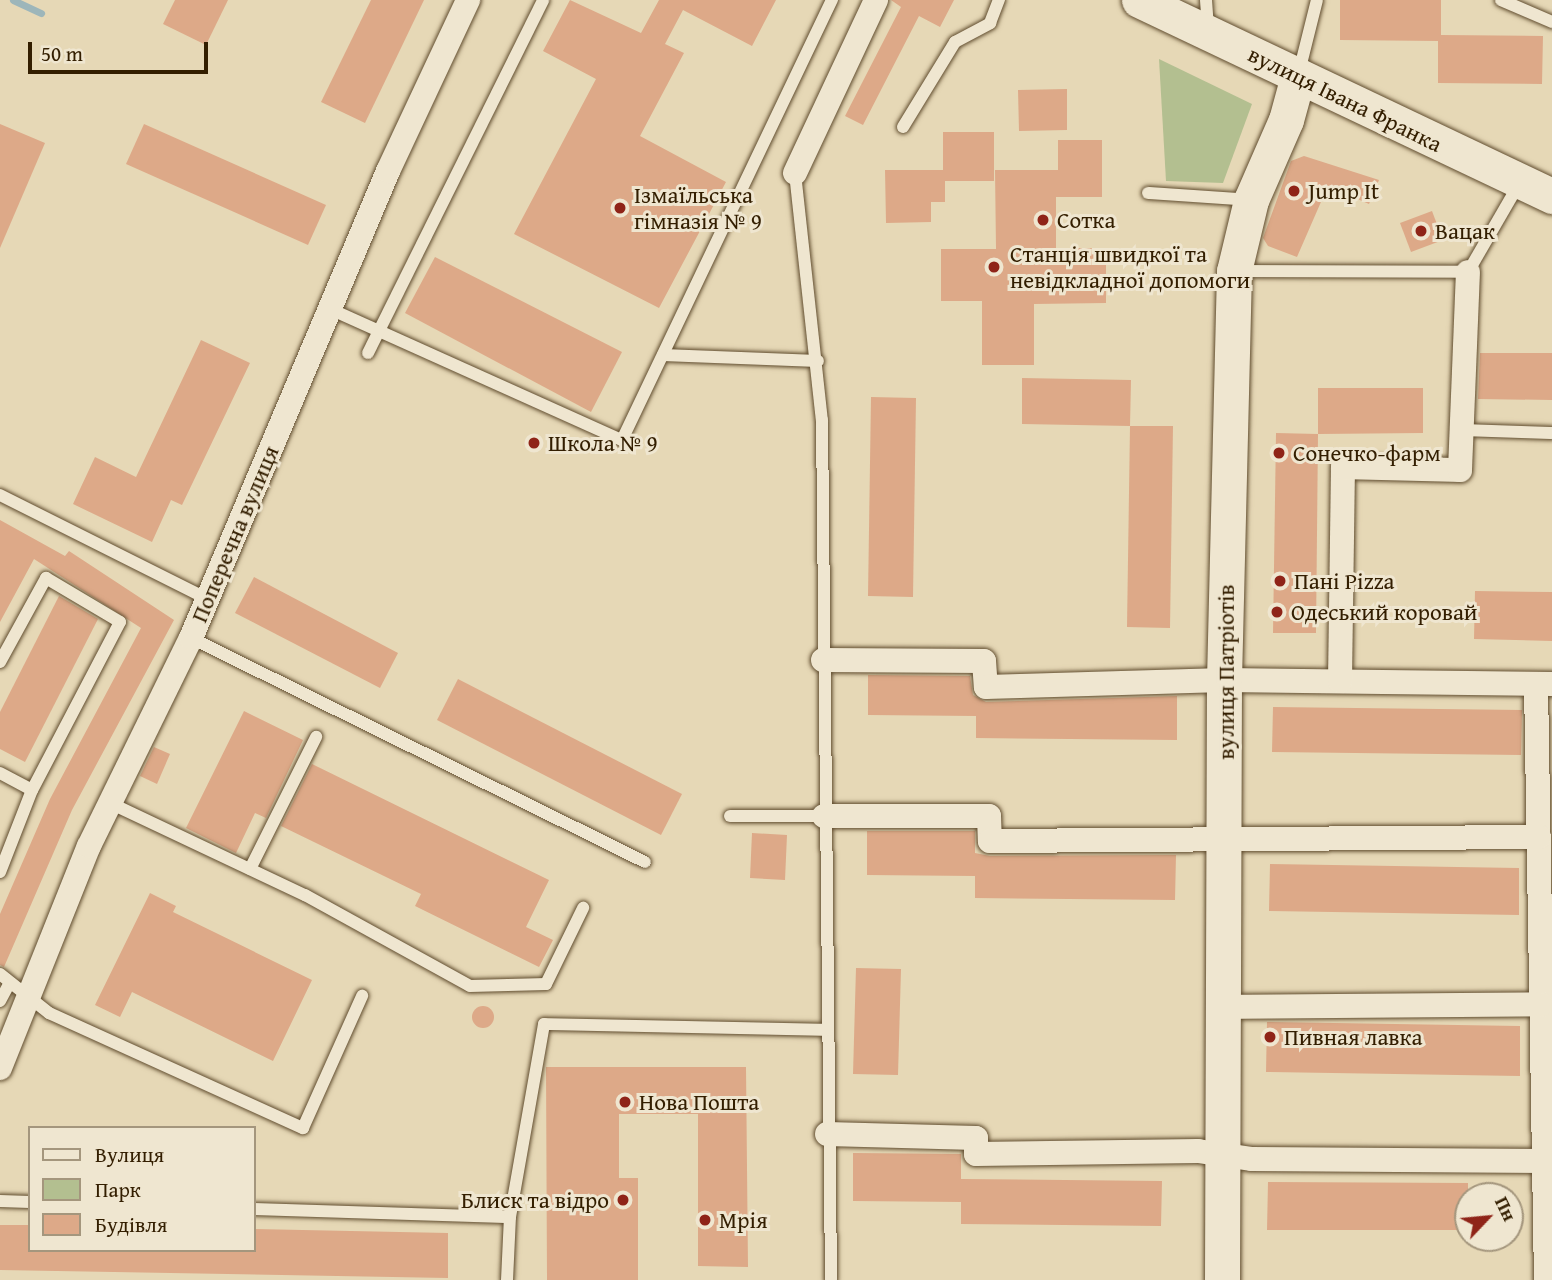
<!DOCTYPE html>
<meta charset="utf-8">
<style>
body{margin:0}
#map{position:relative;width:1552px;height:1280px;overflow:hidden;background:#e6d8b6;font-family:"Gentium Book Plus",serif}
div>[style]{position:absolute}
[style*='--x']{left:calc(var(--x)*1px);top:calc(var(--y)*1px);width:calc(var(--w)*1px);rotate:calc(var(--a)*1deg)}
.green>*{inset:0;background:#b3bf90}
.stream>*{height:7px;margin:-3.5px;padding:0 3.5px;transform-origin:3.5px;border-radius:3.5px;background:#9db6ba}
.building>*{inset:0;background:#dda988}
.round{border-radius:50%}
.roads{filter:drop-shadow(0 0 2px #604c2e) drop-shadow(0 0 2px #604c2e)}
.lane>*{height:12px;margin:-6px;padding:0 6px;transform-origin:6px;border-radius:6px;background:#efe6d0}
.street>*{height:24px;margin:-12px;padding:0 12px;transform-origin:12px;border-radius:12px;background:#efe6d0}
.secondary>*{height:35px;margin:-17.5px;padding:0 17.5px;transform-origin:17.5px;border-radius:17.5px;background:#efe6d0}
.dots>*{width:19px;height:19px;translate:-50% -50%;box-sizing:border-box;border:4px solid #efe6d0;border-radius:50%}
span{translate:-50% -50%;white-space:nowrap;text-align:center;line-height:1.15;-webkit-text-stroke:6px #efe6d0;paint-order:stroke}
.street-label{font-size:23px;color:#331e00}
.poi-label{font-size:23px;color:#331e00}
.left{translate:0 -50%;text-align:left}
.right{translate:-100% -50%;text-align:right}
.legend{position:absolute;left:28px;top:1126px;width:228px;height:126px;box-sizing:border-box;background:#efe6d0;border:2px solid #a4967d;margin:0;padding:9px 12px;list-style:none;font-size:21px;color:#331e00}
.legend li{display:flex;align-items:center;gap:14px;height:35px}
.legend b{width:35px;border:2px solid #a4967d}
.north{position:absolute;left:1454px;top:1182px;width:70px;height:70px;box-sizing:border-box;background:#efe6d0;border:2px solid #a4967d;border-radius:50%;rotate:64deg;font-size:19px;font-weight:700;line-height:28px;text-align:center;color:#331e00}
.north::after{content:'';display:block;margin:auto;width:24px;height:32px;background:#8f2418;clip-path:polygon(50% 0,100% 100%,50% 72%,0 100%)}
.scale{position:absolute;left:28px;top:42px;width:180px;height:32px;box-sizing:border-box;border:4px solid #331e00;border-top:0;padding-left:9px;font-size:21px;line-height:24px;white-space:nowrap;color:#331e00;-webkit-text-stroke:5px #efe6d0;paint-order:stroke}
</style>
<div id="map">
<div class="green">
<i style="clip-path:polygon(1159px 59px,1252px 104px,1223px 183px,1166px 181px)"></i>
</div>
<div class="stream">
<i style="--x:13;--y:0;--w:31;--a:25"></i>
</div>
<div class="building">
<i style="clip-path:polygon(175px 0,228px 0,206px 45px,163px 24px)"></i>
<i style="clip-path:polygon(371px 0,424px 0,365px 123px,321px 102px)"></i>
<i style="clip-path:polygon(570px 0,641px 33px,659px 0,776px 0,752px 46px,683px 10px,665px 44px,684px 53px,640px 136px,726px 182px,659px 308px,514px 234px,596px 79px,543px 51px)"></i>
<i style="clip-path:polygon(891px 0,954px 0,940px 27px,919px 16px,863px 125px,845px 116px,901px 7px)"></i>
<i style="clip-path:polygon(1340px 0,1441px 0,1441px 35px,1543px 36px,1542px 84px,1438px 83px,1438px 41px,1340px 40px)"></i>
<i style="clip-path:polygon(1067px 89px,1067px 130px,1019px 131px,1018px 90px)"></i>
<i style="clip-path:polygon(0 124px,45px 143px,0 248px)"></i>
<i style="clip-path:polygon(144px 124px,326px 205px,308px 245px,126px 164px)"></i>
<i style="clip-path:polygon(943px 132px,994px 132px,994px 181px,945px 181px,945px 202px,931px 202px,931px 222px,886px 223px,885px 170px,943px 170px)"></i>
<i style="clip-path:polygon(1058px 140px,1102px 140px,1102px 197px,1056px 197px,1056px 248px,1106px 248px,1106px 303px,1034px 304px,1034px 365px,982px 365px,982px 301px,941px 301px,941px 249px,996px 249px,995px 170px,1058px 170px)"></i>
<i style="clip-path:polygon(1304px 156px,1379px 180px,1369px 204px,1332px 188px,1329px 197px,1324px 195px,1297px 257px,1268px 246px,1263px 238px,1291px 161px)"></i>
<i style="clip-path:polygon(1432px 211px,1443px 240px,1411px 252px,1400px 223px)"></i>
<i style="clip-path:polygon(435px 257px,622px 352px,591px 412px,405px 313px)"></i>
<i style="clip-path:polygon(201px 340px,250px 363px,182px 505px,171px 500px,152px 542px,73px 504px,95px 457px,136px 477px)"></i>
<i style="clip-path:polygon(1480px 353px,1552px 353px,1552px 400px,1478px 399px)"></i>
<i style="clip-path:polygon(1022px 378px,1131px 380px,1130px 426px,1022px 424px)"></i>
<i style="clip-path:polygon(1318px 388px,1423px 388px,1423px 433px,1318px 434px)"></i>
<i style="clip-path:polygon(871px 397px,916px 398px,913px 597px,868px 596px)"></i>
<i style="clip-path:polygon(1130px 426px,1173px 426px,1170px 628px,1127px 627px)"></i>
<i style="clip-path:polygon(1276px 433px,1318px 434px,1316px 633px,1273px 633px)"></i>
<i style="clip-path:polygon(0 520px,65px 556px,69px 551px,174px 620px,72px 810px,4px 967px,0 965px,0 914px,50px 799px,141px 628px,34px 559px,0 622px)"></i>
<i style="clip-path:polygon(254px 577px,398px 653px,380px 688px,235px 613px)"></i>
<i style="clip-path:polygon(1475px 591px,1552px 592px,1552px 641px,1474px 639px)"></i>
<i style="clip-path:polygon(59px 596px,98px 619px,25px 762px,0 749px,0 712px)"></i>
<i style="clip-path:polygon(868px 675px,970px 676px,973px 695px,986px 702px,1177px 696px,1177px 740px,976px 738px,976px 716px,868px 715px)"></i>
<i style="clip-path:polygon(458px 679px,682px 794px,661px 835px,437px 720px)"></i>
<i style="clip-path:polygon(1273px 707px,1522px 710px,1521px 755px,1272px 752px)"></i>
<i style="clip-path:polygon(244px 711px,303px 740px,266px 818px,255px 813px,236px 853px,186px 828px)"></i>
<i style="clip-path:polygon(154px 747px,170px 754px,157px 784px,140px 776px)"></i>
<i style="clip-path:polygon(312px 764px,549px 880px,526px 927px,553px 940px,539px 967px,415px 906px,421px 894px,281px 826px)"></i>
<i style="clip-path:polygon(867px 831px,975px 831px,975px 853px,990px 856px,1176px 855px,1175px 900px,975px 898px,975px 876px,867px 875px)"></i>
<i style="clip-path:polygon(752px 833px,787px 835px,785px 880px,750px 878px)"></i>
<i style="clip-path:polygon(1270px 864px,1519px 868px,1519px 915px,1269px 911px)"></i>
<i style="clip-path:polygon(150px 893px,176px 906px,173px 912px,312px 980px,273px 1061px,132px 992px,120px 1017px,95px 1005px)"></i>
<i style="clip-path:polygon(856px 968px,901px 969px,898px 1075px,853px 1074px)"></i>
<i class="round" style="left:472px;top:1006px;width:22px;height:22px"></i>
<i style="clip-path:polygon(1267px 1022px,1520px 1026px,1520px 1076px,1266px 1072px)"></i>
<i style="clip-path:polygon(546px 1067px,746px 1067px,748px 1267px,698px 1266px,698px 1114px,619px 1114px,619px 1178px,638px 1178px,638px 1280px,547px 1280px)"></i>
<i style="clip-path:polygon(853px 1153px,961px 1154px,961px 1179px,1162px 1181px,1161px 1226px,961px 1224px,961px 1202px,853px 1201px)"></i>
<i style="clip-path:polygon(1268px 1182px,1468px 1183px,1468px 1230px,1267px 1230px)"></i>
<i style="clip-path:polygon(0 1225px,30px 1225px,30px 1250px,254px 1250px,254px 1229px,448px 1233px,448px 1278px,0 1270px)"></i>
</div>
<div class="roads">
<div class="lane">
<i style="--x:1206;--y:0;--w:28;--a:86"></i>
<i style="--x:1501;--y:0;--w:56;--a:23.3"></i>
<i style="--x:1299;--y:72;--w:74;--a:-76"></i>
<i style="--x:903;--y:127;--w:100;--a:-58.5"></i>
<i style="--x:955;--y:42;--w:40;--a:-28"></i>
<i style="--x:990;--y:23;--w:25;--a:-69"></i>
<i style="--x:795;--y:173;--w:248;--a:83.8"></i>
<i style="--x:822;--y:420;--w:860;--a:89.4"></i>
<i style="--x:1148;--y:193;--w:102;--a:3.9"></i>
<i style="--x:1237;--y:271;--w:231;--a:0.2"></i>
<i style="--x:1468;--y:272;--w:102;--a:-59.9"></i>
<i style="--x:330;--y:309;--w:320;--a:24.2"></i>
<i style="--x:622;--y:440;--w:488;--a:-64.5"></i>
<i style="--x:368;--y:353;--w:394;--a:-63.6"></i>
<i style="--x:663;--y:355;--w:155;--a:2.2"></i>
<i style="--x:1461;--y:430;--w:91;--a:1.9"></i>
<i style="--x:0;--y:495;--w:233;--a:26.6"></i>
<i style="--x:191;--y:638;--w:506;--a:26.26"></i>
<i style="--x:0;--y:662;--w:96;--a:-61.3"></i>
<i style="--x:46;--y:578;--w:86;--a:30.7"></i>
<i style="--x:120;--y:622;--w:190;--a:117.6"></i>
<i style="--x:32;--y:790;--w:88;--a:111.3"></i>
<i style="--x:0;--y:773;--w:36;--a:28"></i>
<i style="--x:110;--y:803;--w:216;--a:25.3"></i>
<i style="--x:305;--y:895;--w:188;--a:28.9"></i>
<i style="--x:470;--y:986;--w:76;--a:-1.5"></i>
<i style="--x:546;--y:984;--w:85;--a:-64"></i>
<i style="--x:730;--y:816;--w:94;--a:0"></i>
<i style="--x:250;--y:869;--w:148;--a:-63.4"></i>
<i style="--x:0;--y:974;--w:63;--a:38.5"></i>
<i style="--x:49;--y:1013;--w:279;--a:24.4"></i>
<i style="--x:303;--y:1128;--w:145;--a:-65.9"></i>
<i style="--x:0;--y:1001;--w:21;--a:-62"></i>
<i style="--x:0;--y:1201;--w:30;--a:2"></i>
<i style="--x:254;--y:1209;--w:256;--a:1.8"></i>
<i style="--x:507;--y:1280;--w:63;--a:-87.3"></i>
<i style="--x:510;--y:1217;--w:196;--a:-80"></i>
<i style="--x:544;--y:1024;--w:283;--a:1.2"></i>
</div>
<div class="street">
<i style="--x:795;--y:173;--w:191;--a:-64.9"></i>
<i style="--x:823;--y:660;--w:161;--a:0.4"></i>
<i style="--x:984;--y:661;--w:26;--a:86"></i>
<i style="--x:986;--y:687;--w:238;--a:-1.7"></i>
<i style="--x:1224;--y:680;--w:328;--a:0.7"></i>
<i style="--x:1340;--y:681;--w:214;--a:-89.2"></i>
<i style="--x:1343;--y:467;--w:117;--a:1.5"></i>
<i style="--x:1460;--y:470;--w:198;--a:-87.7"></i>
<i style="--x:1536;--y:684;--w:596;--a:89.04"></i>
<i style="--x:824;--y:816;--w:165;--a:0"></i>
<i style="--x:989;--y:816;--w:25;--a:88"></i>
<i style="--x:990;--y:841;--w:549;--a:-0.42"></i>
<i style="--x:1224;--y:1007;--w:317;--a:-0.5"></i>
<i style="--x:0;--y:1068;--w:239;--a:-68.2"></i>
<i style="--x:89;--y:846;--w:232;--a:-63.9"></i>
<i style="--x:191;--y:638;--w:507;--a:-67.13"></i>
<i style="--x:388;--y:171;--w:189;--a:-64.9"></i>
<i style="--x:827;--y:1134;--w:149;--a:1.5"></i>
<i style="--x:976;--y:1138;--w:16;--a:90"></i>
<i style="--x:976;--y:1154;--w:222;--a:-0.8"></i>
<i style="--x:1198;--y:1151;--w:55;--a:8.4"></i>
<i style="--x:1252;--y:1159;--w:292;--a:0.4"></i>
</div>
<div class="secondary">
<i style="--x:1139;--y:0;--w:457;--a:25.4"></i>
<i style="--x:1222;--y:1280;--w:600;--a:-89.81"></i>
<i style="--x:1224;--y:680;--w:409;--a:-88.6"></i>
<i style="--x:1234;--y:271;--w:73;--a:-76.5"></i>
<i style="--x:1251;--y:200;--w:87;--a:-66.4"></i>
<i style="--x:1286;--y:120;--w:46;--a:-74.7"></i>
</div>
</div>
<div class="dots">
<i style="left:1294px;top:191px;background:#8f2418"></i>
<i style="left:620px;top:208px;background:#8f2418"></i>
<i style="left:1043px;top:220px;background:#8f2418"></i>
<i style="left:1421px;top:231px;background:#8f2418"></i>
<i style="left:994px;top:267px;background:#8f2418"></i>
<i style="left:534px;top:443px;background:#8f2418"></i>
<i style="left:1279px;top:453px;background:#8f2418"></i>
<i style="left:1280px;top:581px;background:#8f2418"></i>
<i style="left:1277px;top:612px;background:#8f2418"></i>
<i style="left:1270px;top:1037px;background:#8f2418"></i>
<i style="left:625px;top:1102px;background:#8f2418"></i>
<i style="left:623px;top:1200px;background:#8f2418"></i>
<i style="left:705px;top:1220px;background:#8f2418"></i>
</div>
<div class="street-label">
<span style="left:1345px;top:99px;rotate:26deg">вулиця Івана Франка</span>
<span style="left:235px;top:534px;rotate:-67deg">Поперечна вулиця</span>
<span style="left:1226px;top:672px;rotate:-90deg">вулиця Патріотів</span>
</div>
<div class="poi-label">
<span class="left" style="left:1308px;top:191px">Jump It</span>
<span class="left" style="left:634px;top:208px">Ізмаїльська<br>гімназія № 9</span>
<span class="left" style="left:1057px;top:220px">Сотка</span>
<span class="left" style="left:1435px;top:231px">Вацак</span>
<span class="left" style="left:1010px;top:267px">Станція швидкої та<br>невідкладної допомоги</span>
<span class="left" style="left:548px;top:443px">Школа № 9</span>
<span class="left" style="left:1293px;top:453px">Сонечко-фарм</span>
<span class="left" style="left:1294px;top:581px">Пані Pizza</span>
<span class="left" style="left:1291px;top:612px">Одеський коровай</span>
<span class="left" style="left:1284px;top:1037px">Пивная лавка</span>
<span class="left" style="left:639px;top:1102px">Нова Пошта</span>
<span class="right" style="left:609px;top:1200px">Блиск та відро</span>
<span class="left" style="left:719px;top:1220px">Мрія</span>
</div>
<ul class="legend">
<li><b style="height:9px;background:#efe6d0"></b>Вулиця</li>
<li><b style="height:19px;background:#b3bf90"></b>Парк</li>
<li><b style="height:19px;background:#dda988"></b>Будівля</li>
</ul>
<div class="north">Пн</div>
<div class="scale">50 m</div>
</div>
